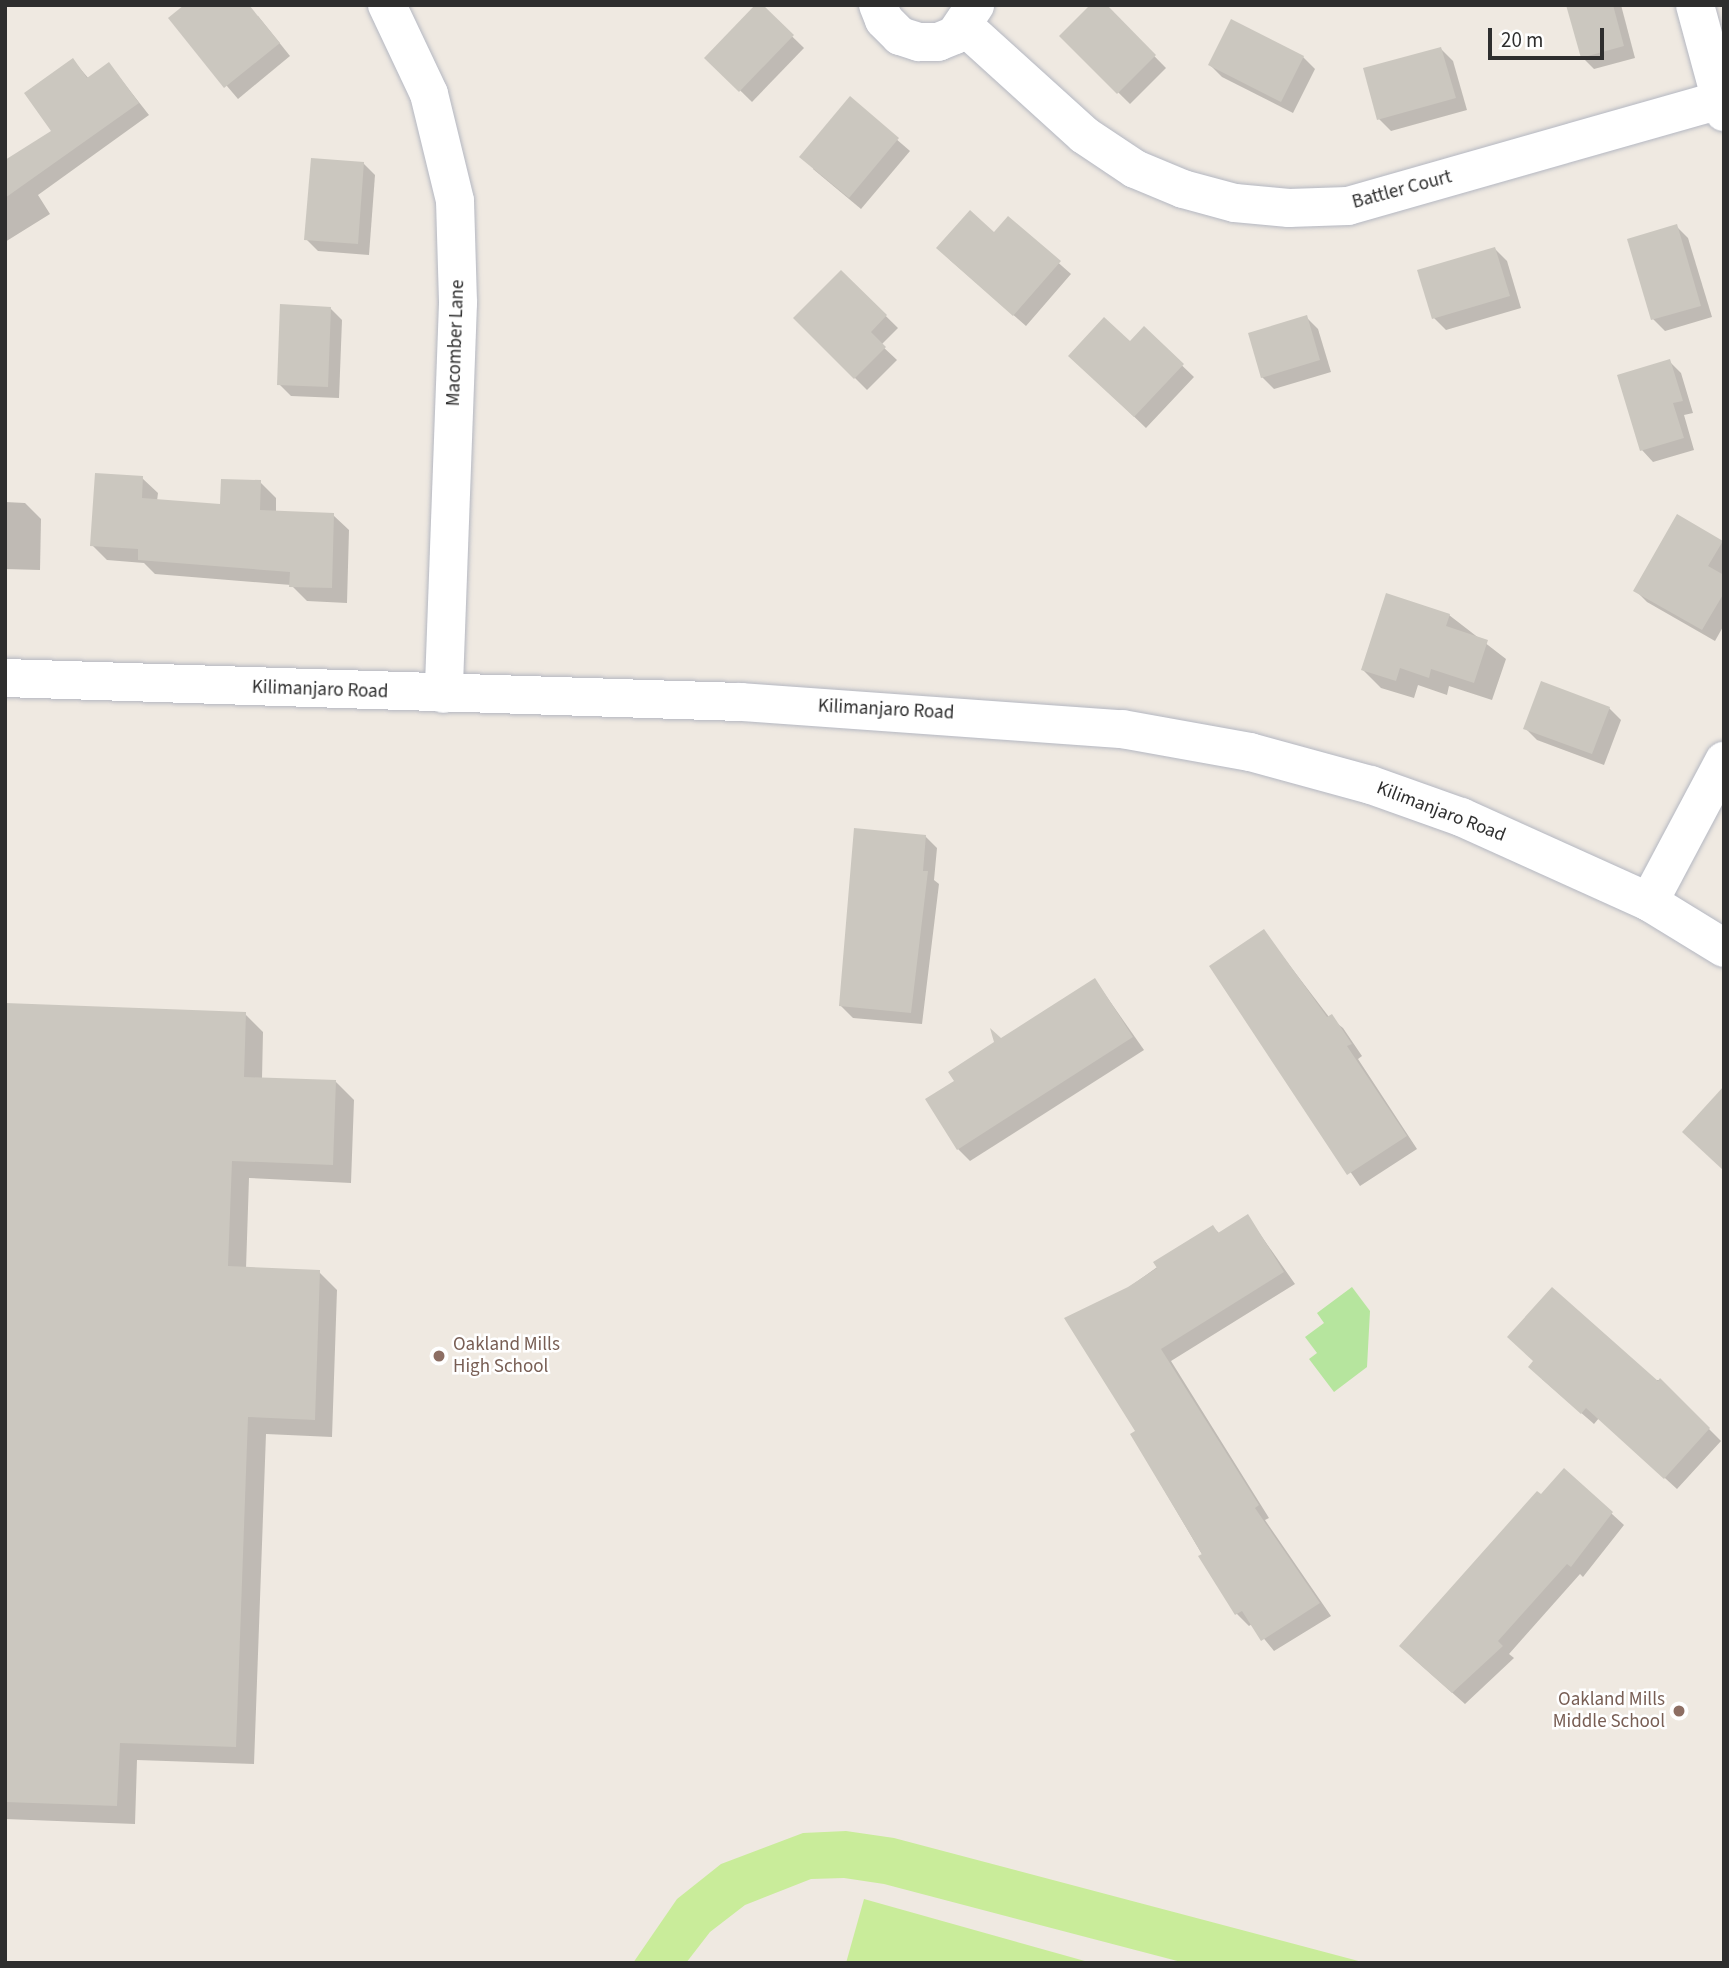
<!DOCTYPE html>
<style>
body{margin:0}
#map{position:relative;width:1729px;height:1968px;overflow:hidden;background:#efe9e1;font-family:"Source Sans 3",sans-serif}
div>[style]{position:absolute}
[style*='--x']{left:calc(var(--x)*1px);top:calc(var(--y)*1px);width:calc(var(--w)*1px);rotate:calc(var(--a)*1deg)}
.green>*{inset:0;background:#b6e59e}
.pitch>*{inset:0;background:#c9ec9a}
.shadow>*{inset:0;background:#0003}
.building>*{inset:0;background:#cbc7bf}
.roads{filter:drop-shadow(0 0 2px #b4b7c1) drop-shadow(0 0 2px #b4b7c1)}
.minor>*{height:38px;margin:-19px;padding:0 19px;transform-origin:19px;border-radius:19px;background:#fff}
.tertiary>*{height:38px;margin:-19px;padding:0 19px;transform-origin:19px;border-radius:19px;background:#fff}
.dots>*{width:19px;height:19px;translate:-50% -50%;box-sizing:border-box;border:4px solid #fff;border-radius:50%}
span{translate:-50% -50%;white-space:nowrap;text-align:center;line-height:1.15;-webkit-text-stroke:5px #fff;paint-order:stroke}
.street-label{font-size:19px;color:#2e2e2e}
.education-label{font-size:19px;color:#785e54}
.left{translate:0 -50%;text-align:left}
.right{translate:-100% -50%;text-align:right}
.frame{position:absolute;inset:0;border:7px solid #2e2e2e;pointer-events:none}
.scale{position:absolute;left:1488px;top:28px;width:116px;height:32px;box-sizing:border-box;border:4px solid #2e2e2e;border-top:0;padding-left:9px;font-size:21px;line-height:24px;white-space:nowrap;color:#2e2e2e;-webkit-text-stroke:5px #fff;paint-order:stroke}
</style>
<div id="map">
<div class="green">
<i style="clip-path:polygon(1352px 1287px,1370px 1311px,1367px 1367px,1334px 1392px,1309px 1359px,1317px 1353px,1305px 1337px,1324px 1323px,1317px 1313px)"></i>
</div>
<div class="pitch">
<i style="clip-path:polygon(846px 1831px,894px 1838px,1366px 1963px,1185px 1963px,884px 1884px,844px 1878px,811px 1879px,745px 1905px,710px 1932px,686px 1963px,633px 1963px,677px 1899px,721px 1864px,803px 1833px)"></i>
<i style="clip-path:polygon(864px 1899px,1092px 1963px,846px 1963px)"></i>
</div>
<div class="shadow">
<i style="clip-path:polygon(760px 5px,804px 48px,752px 102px,707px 58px)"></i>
<i style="clip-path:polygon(1104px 5px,1166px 68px,1130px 104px,1061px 36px)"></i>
<i style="clip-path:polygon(1568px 5px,1621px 5px,1635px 58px,1594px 69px,1582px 57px)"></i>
<i style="clip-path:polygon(258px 16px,290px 56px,238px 99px,170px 19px)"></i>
<i style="clip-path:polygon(1441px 49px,1453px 61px,1467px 110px,1391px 131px,1379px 119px)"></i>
<i style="clip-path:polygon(1303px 57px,1315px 69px,1293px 113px,1222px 77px,1210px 65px)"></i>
<i style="clip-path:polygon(73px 60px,89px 79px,109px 64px,149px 115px,38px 195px,50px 214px,5px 242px,5px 162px,54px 132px)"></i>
<i style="clip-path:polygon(850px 99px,910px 151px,861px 209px,813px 169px)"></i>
<i style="clip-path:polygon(363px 163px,375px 175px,369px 255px,318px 251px,306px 239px)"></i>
<i style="clip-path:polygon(1008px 218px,1071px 274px,1026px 326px,950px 260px,994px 234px)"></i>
<i style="clip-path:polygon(1676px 226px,1688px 238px,1712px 317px,1665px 331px,1653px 319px)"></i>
<i style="clip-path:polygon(1495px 249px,1507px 261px,1521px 308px,1446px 330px,1434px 318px)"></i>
<i style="clip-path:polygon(841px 272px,898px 328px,881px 345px,897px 360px,867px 390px,795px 318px)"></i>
<i style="clip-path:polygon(330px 308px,342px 320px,339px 398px,291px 396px,279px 384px)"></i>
<i style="clip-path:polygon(1306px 317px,1318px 329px,1331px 372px,1274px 389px,1262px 377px)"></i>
<i style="clip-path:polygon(1144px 329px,1194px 377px,1146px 428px,1082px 367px,1130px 344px)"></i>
<i style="clip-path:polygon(1669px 361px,1681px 373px,1693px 413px,1684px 415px,1694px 450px,1653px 462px,1642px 450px)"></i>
<i style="clip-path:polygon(142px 478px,158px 493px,157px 501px,222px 505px,260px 482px,276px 498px,276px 512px,333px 515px,349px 530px,347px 603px,307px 601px,291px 585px,155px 574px,144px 563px,107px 560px,92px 545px)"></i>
<i style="clip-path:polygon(5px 502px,25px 503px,41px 519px,40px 570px,5px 569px)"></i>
<i style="clip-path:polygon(1722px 542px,1724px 625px,1715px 641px,1647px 602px,1635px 590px)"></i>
<i style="clip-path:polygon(1449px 615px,1506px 659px,1492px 700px,1449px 686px,1447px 695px,1418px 685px,1414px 698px,1381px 688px,1363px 670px)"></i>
<i style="clip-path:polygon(1609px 708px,1621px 720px,1604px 765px,1537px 740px,1525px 728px)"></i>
<i style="clip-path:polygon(925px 836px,937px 848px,934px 880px,939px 884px,922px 1024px,853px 1018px,841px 1006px)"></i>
<i style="clip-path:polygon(1264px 932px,1329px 1017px,1343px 1028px,1362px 1056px,1358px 1059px,1417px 1149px,1360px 1186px,1211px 966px)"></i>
<i style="clip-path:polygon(1095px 980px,1144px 1050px,970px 1161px,958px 1149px,957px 1081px,1001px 1040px)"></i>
<i style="clip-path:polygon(5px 1005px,245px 1014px,263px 1032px,262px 1079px,336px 1082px,354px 1100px,351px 1183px,249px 1178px,246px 1269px,319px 1272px,337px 1290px,332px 1437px,266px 1434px,254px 1764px,137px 1760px,135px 1824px,5px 1819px)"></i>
<i style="clip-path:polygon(1248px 1217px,1295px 1284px,1171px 1361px,1269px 1518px,1265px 1520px,1331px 1616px,1274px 1651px,1252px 1624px,1249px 1626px,1237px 1614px,1132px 1435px,1137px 1432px,1128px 1288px,1213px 1227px,1220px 1234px)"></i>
<i style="clip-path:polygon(1542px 1379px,1660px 1380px,1721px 1441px,1677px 1489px,1599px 1418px,1594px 1424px)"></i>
<i style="clip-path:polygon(1564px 1470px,1624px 1525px,1583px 1577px,1580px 1574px,1509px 1654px,1514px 1658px,1465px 1704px,1413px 1658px)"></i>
</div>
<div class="building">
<i style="clip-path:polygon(184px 5px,249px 5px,280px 43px,224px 88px,168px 18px)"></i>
<i style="clip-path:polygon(755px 5px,763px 5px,794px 35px,739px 92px,704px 58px)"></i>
<i style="clip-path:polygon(1090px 5px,1107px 5px,1156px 55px,1117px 94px,1059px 36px)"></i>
<i style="clip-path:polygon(1566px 5px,1613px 5px,1624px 46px,1581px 58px)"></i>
<i style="clip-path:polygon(1231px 19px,1304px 56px,1281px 102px,1208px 65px)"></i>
<i style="clip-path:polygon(1441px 47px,1456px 98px,1377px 120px,1363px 68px)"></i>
<i style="clip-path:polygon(73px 58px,87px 78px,109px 62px,139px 103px,5px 198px,5px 160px,51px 131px,24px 93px)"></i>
<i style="clip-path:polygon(850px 96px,899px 138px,849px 198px,799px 157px)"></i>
<i style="clip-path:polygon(311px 158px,364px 162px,358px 244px,304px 240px)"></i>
<i style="clip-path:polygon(970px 210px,994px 232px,1008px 216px,1061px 261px,1013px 316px,936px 248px)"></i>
<i style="clip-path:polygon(1677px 224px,1701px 306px,1651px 320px,1627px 239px)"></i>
<i style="clip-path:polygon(1495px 247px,1510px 296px,1432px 319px,1417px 270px)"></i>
<i style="clip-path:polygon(841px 270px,887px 315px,871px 332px,886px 347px,854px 379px,793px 318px)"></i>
<i style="clip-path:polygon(280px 304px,331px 307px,328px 387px,277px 385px)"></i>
<i style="clip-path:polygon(1307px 315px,1320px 360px,1261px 378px,1248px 333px)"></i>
<i style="clip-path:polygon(1104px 317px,1130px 341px,1144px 326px,1184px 364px,1134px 417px,1068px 356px)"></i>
<i style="clip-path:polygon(1670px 359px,1683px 401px,1673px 403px,1684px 438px,1640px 451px,1617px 375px)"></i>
<i style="clip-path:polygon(95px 473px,143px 476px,142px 498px,220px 504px,221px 479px,261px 480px,260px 510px,334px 513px,332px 588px,289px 587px,290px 572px,138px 560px,138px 549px,90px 546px)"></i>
<i style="clip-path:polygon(1677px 514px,1723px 541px,1708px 566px,1724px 575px,1724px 593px,1702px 630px,1633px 591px)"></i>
<i style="clip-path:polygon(1386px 593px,1450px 614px,1446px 626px,1488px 640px,1474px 683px,1431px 669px,1429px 678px,1400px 668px,1396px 681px,1361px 670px)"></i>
<i style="clip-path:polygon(1541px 681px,1610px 707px,1592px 754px,1523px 729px)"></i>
<i style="clip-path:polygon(854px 828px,926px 835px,923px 871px,928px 871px,911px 1013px,839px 1006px)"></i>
<i style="clip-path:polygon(1264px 929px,1327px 1017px,1332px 1014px,1352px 1044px,1347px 1046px,1407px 1136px,1347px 1175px,1209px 966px)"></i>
<i style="clip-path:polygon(1095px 978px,1133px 1037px,957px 1150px,925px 1099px,954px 1081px,948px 1072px,994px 1042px,990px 1028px,1001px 1038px)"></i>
<i style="clip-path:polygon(5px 1003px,246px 1012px,244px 1077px,336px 1080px,333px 1165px,232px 1161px,228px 1266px,320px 1270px,315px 1420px,248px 1417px,236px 1747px,120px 1743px,117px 1806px,5px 1802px)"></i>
<i style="clip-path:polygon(1724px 1086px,1724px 1171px,1682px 1132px)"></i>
<i style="clip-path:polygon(1248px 1214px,1284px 1272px,1161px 1349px,1259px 1505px,1255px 1508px,1320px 1603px,1261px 1641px,1242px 1611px,1235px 1615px,1198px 1556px,1202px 1554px,1130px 1434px,1135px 1431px,1064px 1318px,1128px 1287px,1157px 1268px,1153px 1262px,1213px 1225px,1218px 1233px)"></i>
<i style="clip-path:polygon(1552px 1287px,1658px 1381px,1660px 1378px,1710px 1428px,1664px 1479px,1586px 1408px,1581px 1414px,1528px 1367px,1533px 1361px,1507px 1337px)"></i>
<i style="clip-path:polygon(1564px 1468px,1613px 1512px,1571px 1567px,1567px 1564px,1498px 1641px,1503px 1646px,1452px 1693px,1399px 1646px,1537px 1491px,1541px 1494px)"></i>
</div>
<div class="roads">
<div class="minor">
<i style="--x:387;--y:5;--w:98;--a:64.7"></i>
<i style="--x:429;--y:94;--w:110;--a:76.3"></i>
<i style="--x:455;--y:201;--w:102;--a:88.3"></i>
<i style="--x:458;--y:303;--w:391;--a:92.1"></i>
<i style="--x:878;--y:5;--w:16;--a:68"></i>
<i style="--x:884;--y:20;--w:23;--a:45"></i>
<i style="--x:900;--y:36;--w:20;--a:18"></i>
<i style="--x:919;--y:42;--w:19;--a:0"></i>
<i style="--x:938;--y:42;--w:18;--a:-22"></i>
<i style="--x:955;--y:35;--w:36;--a:-56"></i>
<i style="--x:1695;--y:5;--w:111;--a:74.8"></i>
<i style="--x:965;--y:27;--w:161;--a:42.2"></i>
<i style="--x:1084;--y:135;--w:61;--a:33.7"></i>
<i style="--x:1135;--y:169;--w:52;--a:22.6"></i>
<i style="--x:1183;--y:189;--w:54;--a:15.1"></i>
<i style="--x:1235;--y:203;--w:54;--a:5.3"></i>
<i style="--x:1289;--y:208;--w:59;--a:-1.9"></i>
<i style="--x:1348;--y:206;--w:387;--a:-15.9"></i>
<i style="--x:1649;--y:902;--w:160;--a:-62"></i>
</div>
<div class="tertiary">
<i style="--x:5;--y:678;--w:736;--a:1.87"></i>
<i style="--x:741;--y:702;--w:382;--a:4.1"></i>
<i style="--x:1122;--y:729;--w:130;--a:10.2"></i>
<i style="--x:1250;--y:752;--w:125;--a:15.3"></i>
<i style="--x:1371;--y:785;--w:96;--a:19.6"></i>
<i style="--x:1461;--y:817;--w:206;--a:24.3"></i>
<i style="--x:1649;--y:902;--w:88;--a:31.5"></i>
</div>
</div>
<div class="dots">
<i style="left:439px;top:1356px;background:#8d6e63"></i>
<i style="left:1679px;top:1711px;background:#8d6e63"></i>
</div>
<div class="street-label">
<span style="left:1402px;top:190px;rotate:-15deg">Battler Court</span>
<span style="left:456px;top:343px;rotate:-88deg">Macomber Lane</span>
<span style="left:320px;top:690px;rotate:2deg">Kilimanjaro Road</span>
<span style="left:886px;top:710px;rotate:3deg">Kilimanjaro Road</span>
<span style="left:1441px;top:812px;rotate:21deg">Kilimanjaro Road</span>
</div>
<div class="education-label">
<span class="left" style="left:453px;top:1356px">Oakland Mills<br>High School</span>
<span class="right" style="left:1665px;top:1711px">Oakland Mills<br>Middle School</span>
</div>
<div class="frame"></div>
<div class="scale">20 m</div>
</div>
